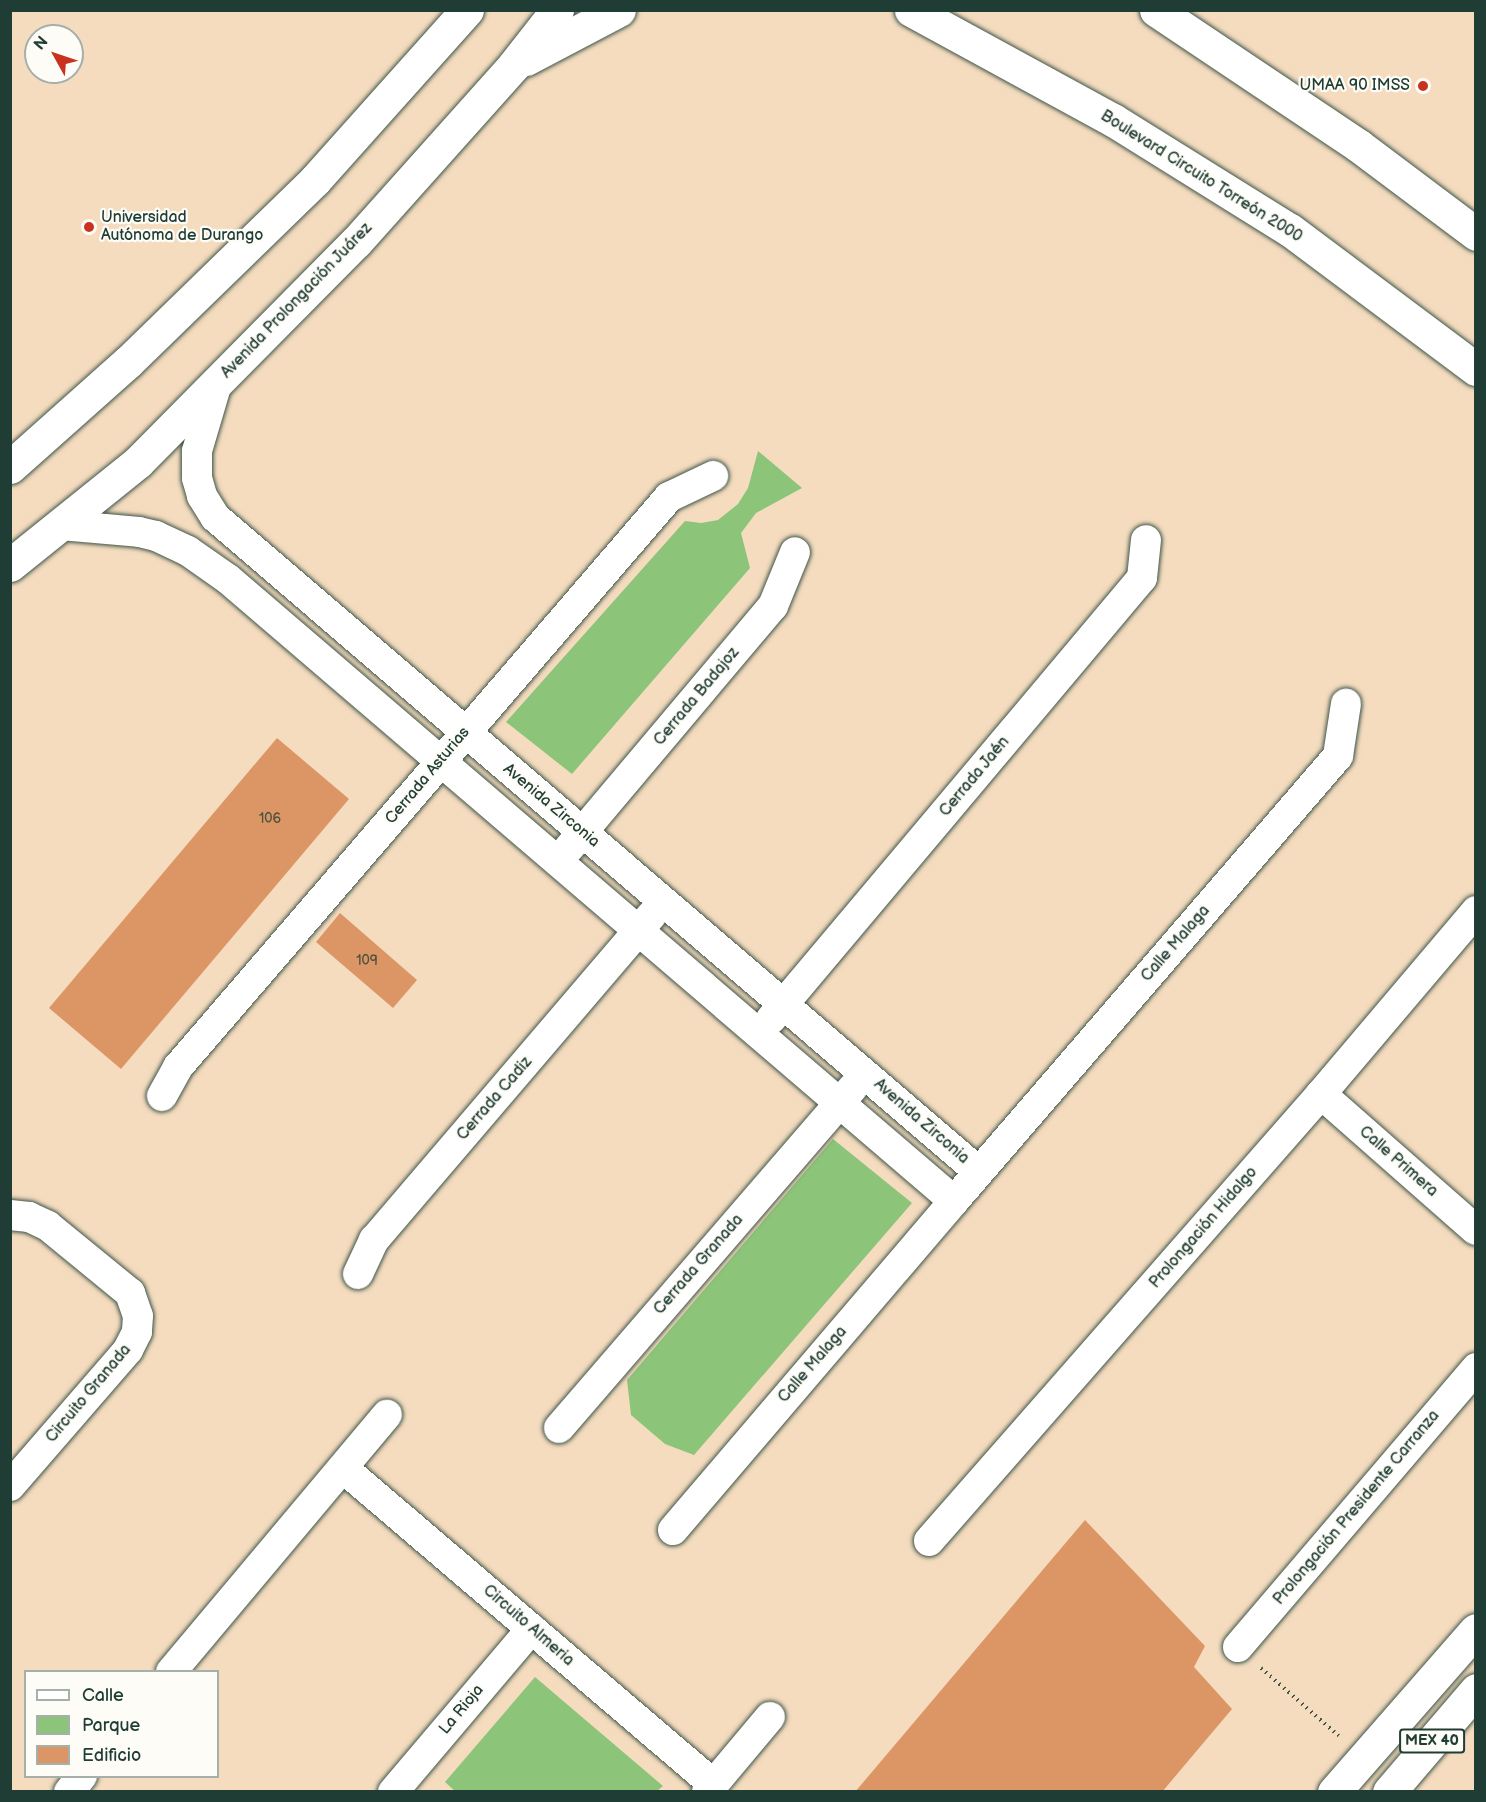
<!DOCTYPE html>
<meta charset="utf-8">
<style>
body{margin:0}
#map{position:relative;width:1486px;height:1802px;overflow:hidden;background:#f5dcbf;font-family:"Balsamiq Sans",sans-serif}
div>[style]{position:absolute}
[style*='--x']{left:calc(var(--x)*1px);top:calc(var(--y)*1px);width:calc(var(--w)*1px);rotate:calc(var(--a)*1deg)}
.green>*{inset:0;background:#8cc579}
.building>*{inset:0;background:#dc9665}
.path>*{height:4px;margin-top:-2px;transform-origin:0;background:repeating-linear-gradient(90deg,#3f5549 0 1.5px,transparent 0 6px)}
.roads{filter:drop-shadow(0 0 2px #3f5549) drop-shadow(0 0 2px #3f5549)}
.street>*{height:30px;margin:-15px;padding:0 15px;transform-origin:15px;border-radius:15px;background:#fff}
.primary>*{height:33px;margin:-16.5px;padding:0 16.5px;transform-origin:16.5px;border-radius:16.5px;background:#fff}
.highway>*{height:33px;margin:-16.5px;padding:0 16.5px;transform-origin:16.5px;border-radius:16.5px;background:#fff}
.dots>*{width:16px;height:16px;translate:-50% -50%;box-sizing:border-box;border:3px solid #fdfcf7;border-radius:50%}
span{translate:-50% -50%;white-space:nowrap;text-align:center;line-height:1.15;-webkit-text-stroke:4.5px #fdfcf7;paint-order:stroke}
.number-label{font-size:14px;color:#4e5340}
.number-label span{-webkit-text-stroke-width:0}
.shield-label span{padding:2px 4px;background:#fdfcf7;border:2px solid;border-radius:4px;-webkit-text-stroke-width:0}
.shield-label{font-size:15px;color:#1f3d34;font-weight:700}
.poi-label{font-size:16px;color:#1f3d34}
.right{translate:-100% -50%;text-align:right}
.left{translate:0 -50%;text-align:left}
.street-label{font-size:16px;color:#1f3d34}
.frame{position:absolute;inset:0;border:12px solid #1f3d34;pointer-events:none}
.legend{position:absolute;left:24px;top:1670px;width:195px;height:108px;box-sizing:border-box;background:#fdfcf7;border:2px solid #a4b0a9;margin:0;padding:8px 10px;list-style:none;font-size:18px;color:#1f3d34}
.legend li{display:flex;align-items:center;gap:12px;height:30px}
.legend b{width:30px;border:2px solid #a4b0a9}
.north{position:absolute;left:24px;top:24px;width:60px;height:60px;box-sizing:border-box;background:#fdfcf7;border:2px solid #a4b0a9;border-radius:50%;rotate:310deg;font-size:16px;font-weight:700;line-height:24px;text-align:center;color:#1f3d34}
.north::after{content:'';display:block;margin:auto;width:21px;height:27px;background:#c8321e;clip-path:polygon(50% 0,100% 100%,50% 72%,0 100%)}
</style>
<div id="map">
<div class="green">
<i style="clip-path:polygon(758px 451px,802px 488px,756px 513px,741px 533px,750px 568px,572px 774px,506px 722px,685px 521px,701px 523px,718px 520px,738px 504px,748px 488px)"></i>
<i style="clip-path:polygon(833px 1139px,912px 1203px,694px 1455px,665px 1444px,631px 1415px,627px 1380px)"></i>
<i style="clip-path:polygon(535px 1677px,663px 1786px,657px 1791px,456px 1792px,445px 1782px)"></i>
</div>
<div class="building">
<i style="clip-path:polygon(277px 738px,349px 799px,121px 1069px,49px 1008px)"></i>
<i style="clip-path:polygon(340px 913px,417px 980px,393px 1008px,316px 942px)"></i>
<i style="clip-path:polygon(1085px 1520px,1205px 1646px,1194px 1667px,1232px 1709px,1162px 1792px,855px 1792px)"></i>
</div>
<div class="path">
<i style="--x:1261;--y:1668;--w:103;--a:41.1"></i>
</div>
<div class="roads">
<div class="street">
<i style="--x:217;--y:383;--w:71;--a:106.4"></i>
<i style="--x:197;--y:451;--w:27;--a:90"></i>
<i style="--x:197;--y:478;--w:19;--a:74"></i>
<i style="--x:202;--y:496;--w:25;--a:58"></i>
<i style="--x:215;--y:517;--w:1006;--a:40.61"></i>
<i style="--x:61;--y:525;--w:78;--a:5.1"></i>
<i style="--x:139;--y:532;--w:17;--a:13"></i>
<i style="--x:156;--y:536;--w:35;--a:25"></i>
<i style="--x:188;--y:551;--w:49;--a:35"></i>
<i style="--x:228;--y:579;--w:956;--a:40.59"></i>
<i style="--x:954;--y:1201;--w:588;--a:-49.21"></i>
<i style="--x:1338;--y:756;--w:53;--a:-81.3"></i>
<i style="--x:569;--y:848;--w:317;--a:-49.9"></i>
<i style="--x:773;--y:606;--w:58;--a:-67.8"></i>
<i style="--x:771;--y:1019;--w:576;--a:-49.93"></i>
<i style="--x:1142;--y:578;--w:38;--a:-84"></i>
<i style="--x:1321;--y:1094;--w:206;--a:41.3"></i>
<i style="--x:162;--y:1096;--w:33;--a:-61"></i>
<i style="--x:178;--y:1067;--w:752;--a:-49.26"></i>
<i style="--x:669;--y:497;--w:49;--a:-25.5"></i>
<i style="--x:10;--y:1215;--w:19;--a:6"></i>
<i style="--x:29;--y:1217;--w:21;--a:25"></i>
<i style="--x:48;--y:1226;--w:106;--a:39.3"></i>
<i style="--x:130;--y:1293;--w:24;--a:71"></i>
<i style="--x:138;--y:1316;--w:16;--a:94"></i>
<i style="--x:137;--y:1332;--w:20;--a:117"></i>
<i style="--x:128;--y:1350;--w:180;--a:130.9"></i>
<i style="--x:358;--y:1274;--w:38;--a:-65"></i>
<i style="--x:374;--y:1240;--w:428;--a:-49.5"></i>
<i style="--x:559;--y:1428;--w:450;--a:-49.2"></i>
<i style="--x:343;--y:1468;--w:487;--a:40.5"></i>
<i style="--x:673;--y:1530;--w:433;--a:-49.5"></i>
<i style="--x:929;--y:1541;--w:595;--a:-48.75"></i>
<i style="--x:1321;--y:1094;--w:240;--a:-49.7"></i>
<i style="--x:1238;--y:1647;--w:367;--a:-49.5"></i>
<i style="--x:171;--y:1672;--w:336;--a:-50"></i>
<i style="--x:69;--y:1792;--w:21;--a:-51"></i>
<i style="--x:393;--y:1792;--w:214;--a:-49.7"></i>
<i style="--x:707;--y:1792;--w:98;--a:-50"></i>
</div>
<div class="primary">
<i style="--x:911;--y:10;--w:230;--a:28.6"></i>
<i style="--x:1113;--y:120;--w:208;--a:31.9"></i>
<i style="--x:1290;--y:230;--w:232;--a:36.8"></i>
<i style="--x:1156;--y:10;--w:244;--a:33.8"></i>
<i style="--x:1359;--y:146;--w:146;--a:36.9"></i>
<i style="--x:526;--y:59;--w:105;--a:-27.8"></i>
<i style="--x:10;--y:467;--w:158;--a:-41.7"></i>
<i style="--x:128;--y:362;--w:261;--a:-44.2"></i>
<i style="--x:315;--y:180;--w:228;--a:-48.2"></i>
<i style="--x:10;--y:565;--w:164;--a:-38.8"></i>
<i style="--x:138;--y:462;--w:310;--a:-45.3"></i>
<i style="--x:356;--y:242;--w:237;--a:-48.2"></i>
<i style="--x:514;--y:65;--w:70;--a:-52"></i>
</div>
<div class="highway">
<i style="--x:1334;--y:1792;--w:215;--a:-48.8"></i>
<i style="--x:1389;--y:1792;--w:134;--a:-49.5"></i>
</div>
</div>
<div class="dots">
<i style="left:1423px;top:86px;background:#c8321e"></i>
<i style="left:89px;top:227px;background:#c8321e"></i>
</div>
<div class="number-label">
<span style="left:270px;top:819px">106</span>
<span style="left:367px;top:961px">109</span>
</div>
<div class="shield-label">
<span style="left:1432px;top:1741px">MEX 40</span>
</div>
<div class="poi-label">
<span class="right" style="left:1410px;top:86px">UMAA 90 IMSS</span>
<span class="left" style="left:101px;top:227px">Universidad<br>Autónoma de Durango</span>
</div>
<div class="street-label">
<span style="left:1201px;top:177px;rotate:32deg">Boulevard Circuito Torreón 2000</span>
<span style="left:297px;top:301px;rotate:-46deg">Avenida Prolongación Juárez</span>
<span style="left:697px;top:697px;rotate:-50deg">Cerrada Badajoz</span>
<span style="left:428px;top:776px;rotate:-50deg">Cerrada Asturias</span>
<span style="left:975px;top:777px;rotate:-50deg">Cerrada Jaén</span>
<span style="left:551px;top:806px;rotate:40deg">Avenida Zirconia</span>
<span style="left:1176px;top:944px;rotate:-49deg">Calle Malaga</span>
<span style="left:495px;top:1099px;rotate:-49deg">Cerrada Cadiz</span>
<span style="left:921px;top:1122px;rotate:41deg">Avenida Zirconia</span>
<span style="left:1398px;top:1162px;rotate:41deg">Calle Primera</span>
<span style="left:1204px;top:1228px;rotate:-49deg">Prolongación Hidalgo</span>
<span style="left:699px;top:1265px;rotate:-49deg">Cerrada Granada</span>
<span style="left:813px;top:1365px;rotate:-49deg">Calle Malaga</span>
<span style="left:89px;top:1394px;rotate:-50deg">Circuito Granada</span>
<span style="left:1357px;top:1508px;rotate:-50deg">Prolongación Presidente Carranza</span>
<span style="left:528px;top:1626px;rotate:41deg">Circuito Almeria</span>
<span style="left:462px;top:1710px;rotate:-50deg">La Rioja</span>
</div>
<div class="frame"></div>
<ul class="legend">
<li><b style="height:8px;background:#fff"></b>Calle</li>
<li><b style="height:16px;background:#8cc579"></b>Parque</li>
<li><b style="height:16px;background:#dc9665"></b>Edificio</li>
</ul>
<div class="north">N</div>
</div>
